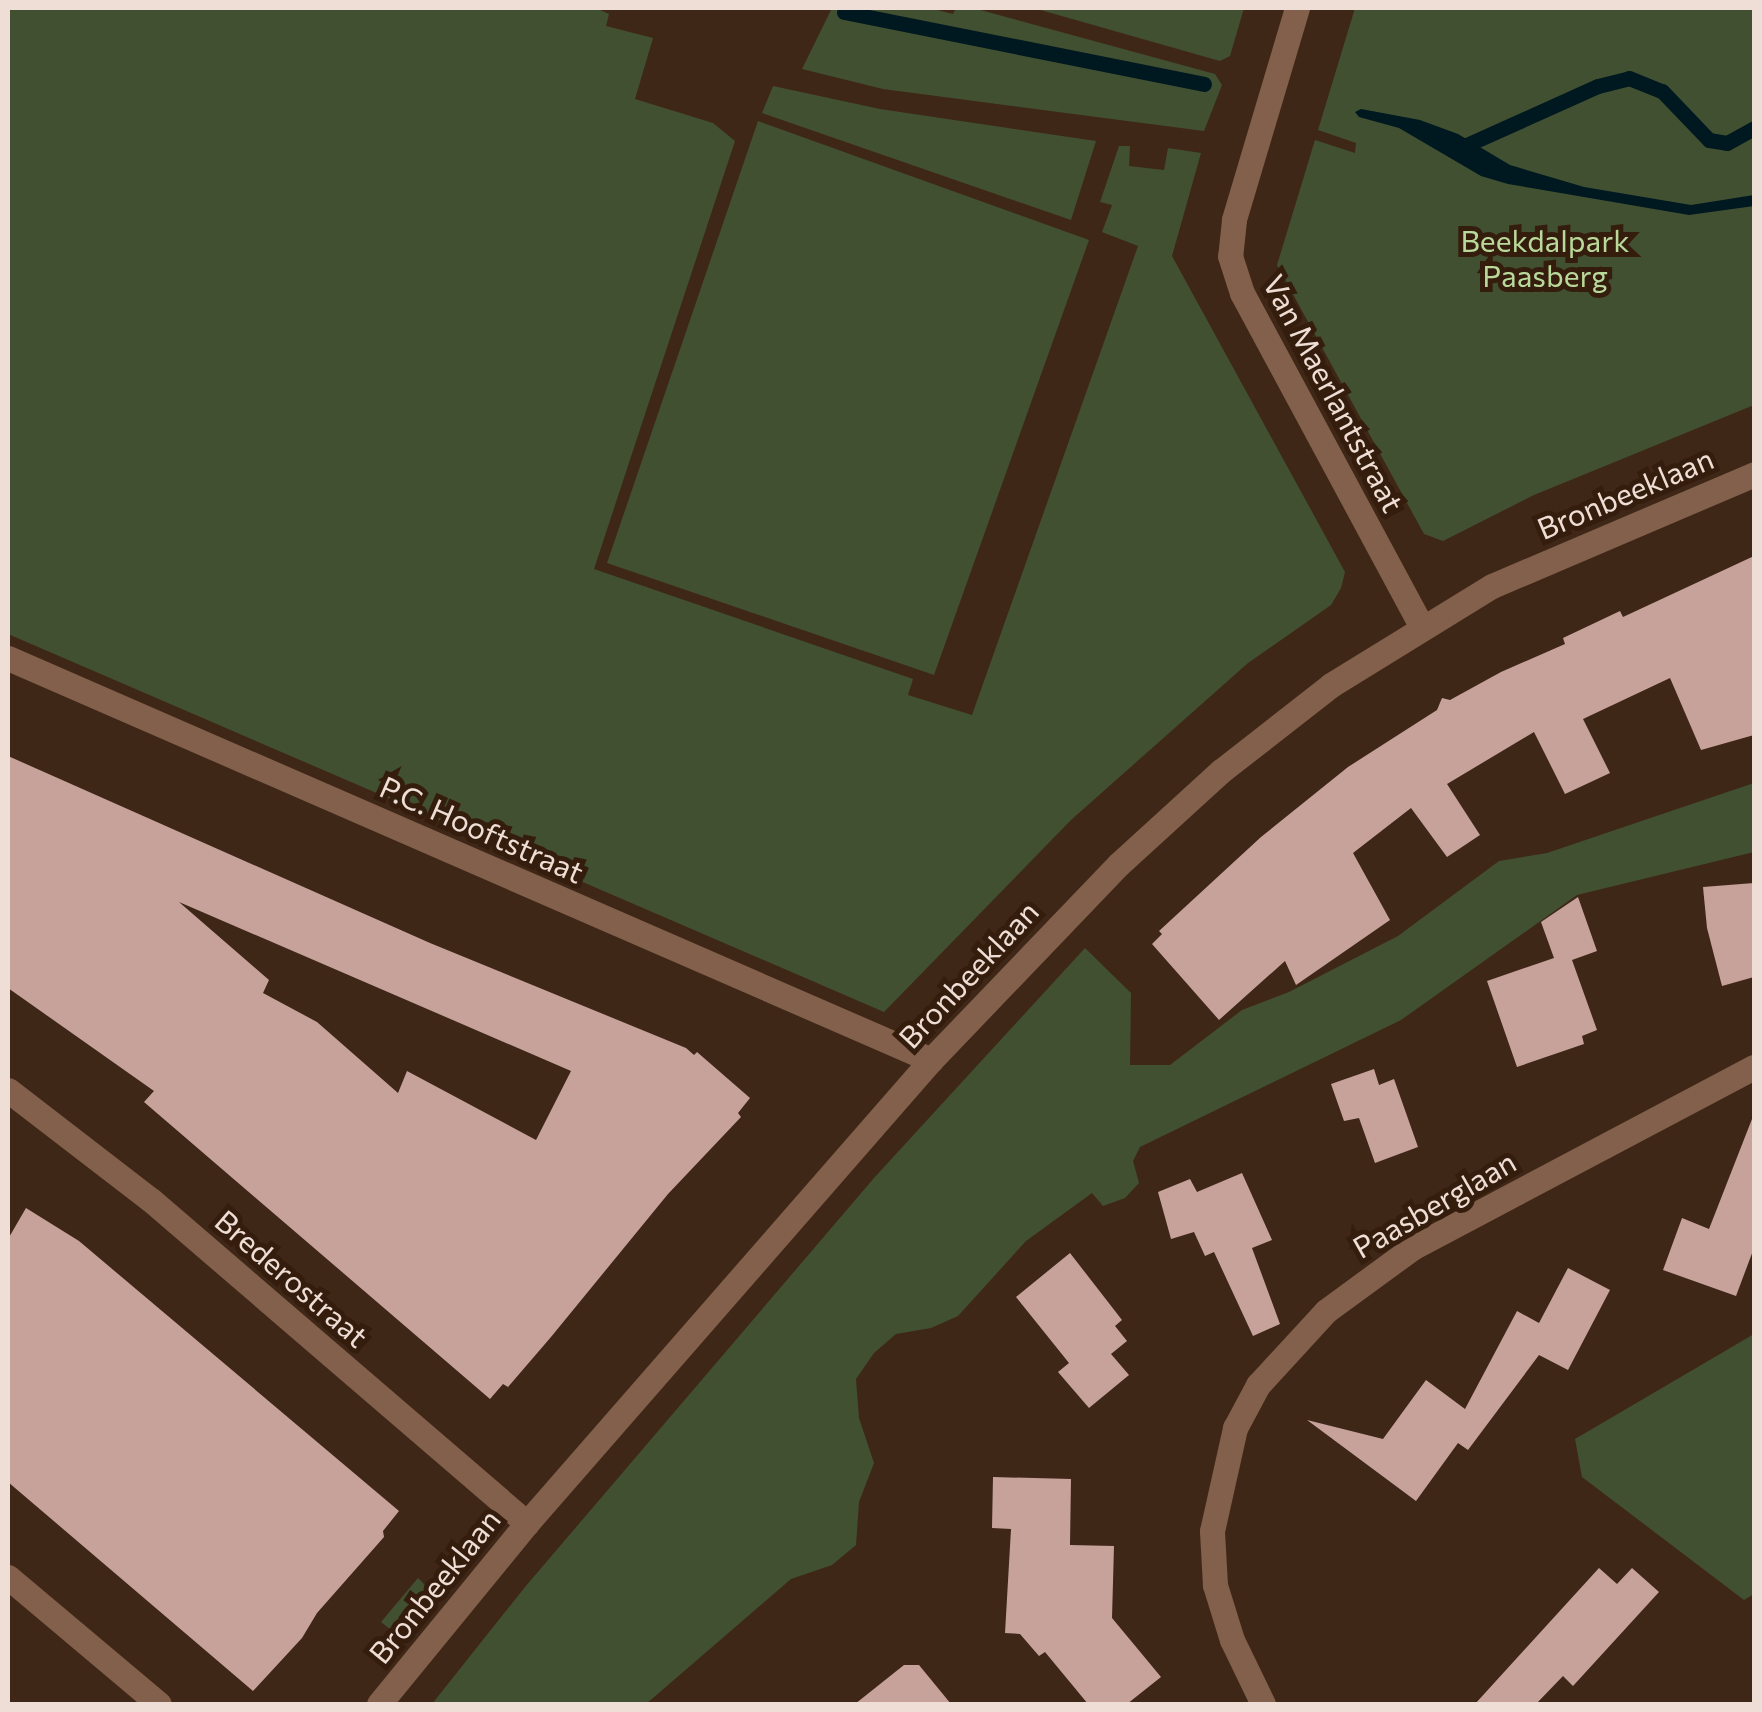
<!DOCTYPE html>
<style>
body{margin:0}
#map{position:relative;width:1762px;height:1712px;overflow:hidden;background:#3f2718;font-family:Commissioner,sans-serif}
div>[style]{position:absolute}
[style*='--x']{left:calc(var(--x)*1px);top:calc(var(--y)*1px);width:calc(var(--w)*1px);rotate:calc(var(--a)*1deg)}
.green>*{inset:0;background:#415031}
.water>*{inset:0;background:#00181f}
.stream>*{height:15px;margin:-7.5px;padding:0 7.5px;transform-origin:7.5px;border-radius:7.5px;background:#00181f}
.building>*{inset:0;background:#c7a29b}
.minor>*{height:25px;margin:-12.5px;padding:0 12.5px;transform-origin:12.5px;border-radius:12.5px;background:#82604b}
span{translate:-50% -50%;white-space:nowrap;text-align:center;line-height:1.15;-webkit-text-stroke:10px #351d0e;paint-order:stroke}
.park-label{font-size:30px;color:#b8d99a}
.street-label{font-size:30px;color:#efded5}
.frame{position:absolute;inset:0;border:10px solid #efded5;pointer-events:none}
</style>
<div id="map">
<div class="green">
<i style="clip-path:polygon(8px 8px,596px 8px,609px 14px,606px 26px,653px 38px,635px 99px,713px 123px,735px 141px,594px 569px,913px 679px,908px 695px,972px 715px,1138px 246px,1102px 232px,1112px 205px,1100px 202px,1119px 146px,1130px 146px,1129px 166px,1164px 170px,1168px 148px,1201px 153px,1172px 256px,1345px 572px,1341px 588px,1331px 605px,1248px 663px,1071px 820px,884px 1012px,8px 634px)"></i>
<i style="clip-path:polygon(832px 8px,929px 8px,953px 14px,956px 8px,973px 8px,1215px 74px,1222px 85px,1204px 131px,883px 89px,802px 69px)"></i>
<i style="clip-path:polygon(1244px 8px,1230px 56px,1220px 61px,1037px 9px)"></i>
<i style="clip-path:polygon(1355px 8px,1754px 8px,1754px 405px,1534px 495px,1443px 541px,1424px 534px,1277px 265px,1315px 140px,1355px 153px,1356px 143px,1318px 130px)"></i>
<i style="clip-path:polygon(773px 86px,880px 109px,1096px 141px,1071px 220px,762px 113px)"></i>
<i style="clip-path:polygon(758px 121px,1089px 240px,934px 675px,607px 563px)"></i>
<i style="clip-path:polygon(1754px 783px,1754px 852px,1577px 895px,1401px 1020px,1140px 1147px,1133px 1161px,1139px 1183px,1125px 1198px,1103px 1206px,1092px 1193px,1026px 1241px,958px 1316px,931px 1328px,896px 1334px,874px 1353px,856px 1379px,859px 1418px,874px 1463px,859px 1502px,856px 1545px,832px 1565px,791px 1579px,646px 1704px,432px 1704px,525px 1587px,874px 1178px,1085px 948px,1131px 993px,1130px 1065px,1170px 1065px,1242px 1010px,1289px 992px,1398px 936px,1499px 861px,1547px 853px)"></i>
<i style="clip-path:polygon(1754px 1334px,1754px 1594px,1744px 1600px,1582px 1477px,1575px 1439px)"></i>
<i style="clip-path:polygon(418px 1578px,432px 1592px,400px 1637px,381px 1622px)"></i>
</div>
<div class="water">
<i style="clip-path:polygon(1361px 109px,1420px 120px,1458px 134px,1510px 165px,1584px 187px,1691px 205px,1754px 195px,1754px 206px,1689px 215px,1508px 184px,1481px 176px,1399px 128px,1359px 117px,1355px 112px)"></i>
</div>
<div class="stream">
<i style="--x:844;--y:12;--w:367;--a:11.3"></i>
<i style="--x:1462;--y:147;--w:149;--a:-24.2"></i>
<i style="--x:1598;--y:86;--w:32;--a:-14"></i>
<i style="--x:1629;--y:78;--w:35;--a:22"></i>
<i style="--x:1662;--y:91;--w:68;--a:46.2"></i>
<i style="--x:1709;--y:140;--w:18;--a:9"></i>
<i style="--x:1727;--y:143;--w:31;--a:-29"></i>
</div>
<div class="building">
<i style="clip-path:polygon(1754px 556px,1754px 735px,1701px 750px,1670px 678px,1583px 719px,1610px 773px,1565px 794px,1534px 732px,1447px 784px,1480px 835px,1447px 857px,1411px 808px,1353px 853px,1390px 920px,1296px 985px,1285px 961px,1219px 1020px,1152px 944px,1162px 934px,1159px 931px,1261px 837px,1348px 767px,1437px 710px,1442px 698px,1450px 700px,1501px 672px,1565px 644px,1563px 638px,1620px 611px,1623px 617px)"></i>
<i style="clip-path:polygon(evenodd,8px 756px,430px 943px,686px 1048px,694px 1055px,697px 1052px,750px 1098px,738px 1113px,741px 1117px,668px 1194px,551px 1337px,508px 1387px,503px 1384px,490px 1399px,144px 1102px,154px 1091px,8px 988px,8px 756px,179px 902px,571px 1071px,536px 1140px,407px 1071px,398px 1093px,317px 1022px,263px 993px,269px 980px,179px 902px)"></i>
<i style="clip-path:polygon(1754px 883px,1754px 977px,1722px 986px,1707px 928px,1703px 887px)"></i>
<i style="clip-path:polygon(1578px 897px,1597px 951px,1572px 960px,1597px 1030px,1582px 1036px,1584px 1044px,1517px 1067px,1487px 981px,1554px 958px,1541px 922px)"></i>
<i style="clip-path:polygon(1374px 1069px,1379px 1085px,1394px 1079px,1418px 1147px,1375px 1163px,1359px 1118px,1344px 1121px,1331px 1084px)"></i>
<i style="clip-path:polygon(1752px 1119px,1754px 1248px,1736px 1296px,1663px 1270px,1682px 1218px,1709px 1229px)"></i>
<i style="clip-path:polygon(1242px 1173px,1272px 1240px,1252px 1248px,1280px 1324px,1253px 1336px,1214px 1252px,1205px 1256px,1194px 1232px,1171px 1239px,1158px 1192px,1190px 1179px,1197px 1192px)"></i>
<i style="clip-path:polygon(26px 1208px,79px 1241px,399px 1511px,383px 1531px,384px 1537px,317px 1613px,302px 1638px,253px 1691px,8px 1482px,8px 1239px)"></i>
<i style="clip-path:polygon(1070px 1253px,1122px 1320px,1115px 1326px,1127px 1341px,1111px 1354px,1129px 1375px,1089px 1408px,1058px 1372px,1069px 1363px,1016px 1297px)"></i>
<i style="clip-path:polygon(1568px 1268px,1610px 1290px,1568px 1370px,1539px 1355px,1468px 1450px,1458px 1443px,1416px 1501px,1307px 1420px,1383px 1439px,1426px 1380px,1465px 1409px,1517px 1311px,1539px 1323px)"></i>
<i style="clip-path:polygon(993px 1477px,1071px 1479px,1070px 1545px,1114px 1546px,1112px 1618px,1161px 1677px,1127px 1704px,1088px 1704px,1045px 1652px,1039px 1656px,1020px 1634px,1005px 1633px,1011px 1529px,992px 1528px)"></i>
<i style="clip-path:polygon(1599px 1568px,1617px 1584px,1632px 1568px,1659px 1592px,1573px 1686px,1563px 1676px,1536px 1704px,1475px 1704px)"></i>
<i style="clip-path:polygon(904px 1665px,919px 1665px,951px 1704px,855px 1704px)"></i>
</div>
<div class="minor">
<i style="--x:1297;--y:8;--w:221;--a:106.6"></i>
<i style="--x:1234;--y:220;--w:36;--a:96"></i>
<i style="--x:1230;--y:256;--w:39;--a:72"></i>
<i style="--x:1242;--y:293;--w:379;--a:61.7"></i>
<i style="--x:8;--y:658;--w:1007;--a:23.53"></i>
<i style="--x:8;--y:1090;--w:180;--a:37.6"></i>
<i style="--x:151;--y:1200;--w:496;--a:40.7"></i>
<i style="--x:8;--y:1577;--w:197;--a:40.1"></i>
<i style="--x:379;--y:1704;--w:234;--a:-50.7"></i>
<i style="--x:527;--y:1523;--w:614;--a:-48.89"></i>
<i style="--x:931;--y:1060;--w:272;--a:-46.2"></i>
<i style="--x:1119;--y:864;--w:138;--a:-42.4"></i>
<i style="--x:1221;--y:771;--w:140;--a:-38"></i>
<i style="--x:1331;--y:685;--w:189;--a:-31.6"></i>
<i style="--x:1492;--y:586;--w:285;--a:-23.1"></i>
<i style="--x:1263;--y:1704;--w:71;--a:-115.8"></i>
<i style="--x:1232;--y:1640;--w:58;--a:-107.2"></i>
<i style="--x:1215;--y:1585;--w:54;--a:-93.2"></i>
<i style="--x:1212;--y:1531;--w:106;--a:-77.4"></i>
<i style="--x:1235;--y:1428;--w:49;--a:-61.9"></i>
<i style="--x:1258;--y:1385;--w:100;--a:-47.4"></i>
<i style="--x:1326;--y:1311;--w:107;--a:-36.2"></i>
<i style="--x:1412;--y:1248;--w:387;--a:-27.9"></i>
</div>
<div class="park-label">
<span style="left:1545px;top:257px">Beekdalpark<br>Paasberg</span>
</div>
<div class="street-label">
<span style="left:1334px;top:393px;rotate:62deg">Van Maerlantstraat</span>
<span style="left:1625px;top:493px;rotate:-23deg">Bronbeeklaan</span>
<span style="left:482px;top:829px;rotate:24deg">P.C. Hooftstraat</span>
<span style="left:968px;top:974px;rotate:-47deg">Bronbeeklaan</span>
<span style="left:1434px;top:1204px;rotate:-30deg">Paasberglaan</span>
<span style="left:292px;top:1278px;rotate:41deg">Brederostraat</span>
<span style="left:434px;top:1586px;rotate:-51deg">Bronbeeklaan</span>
</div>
<div class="frame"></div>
</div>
